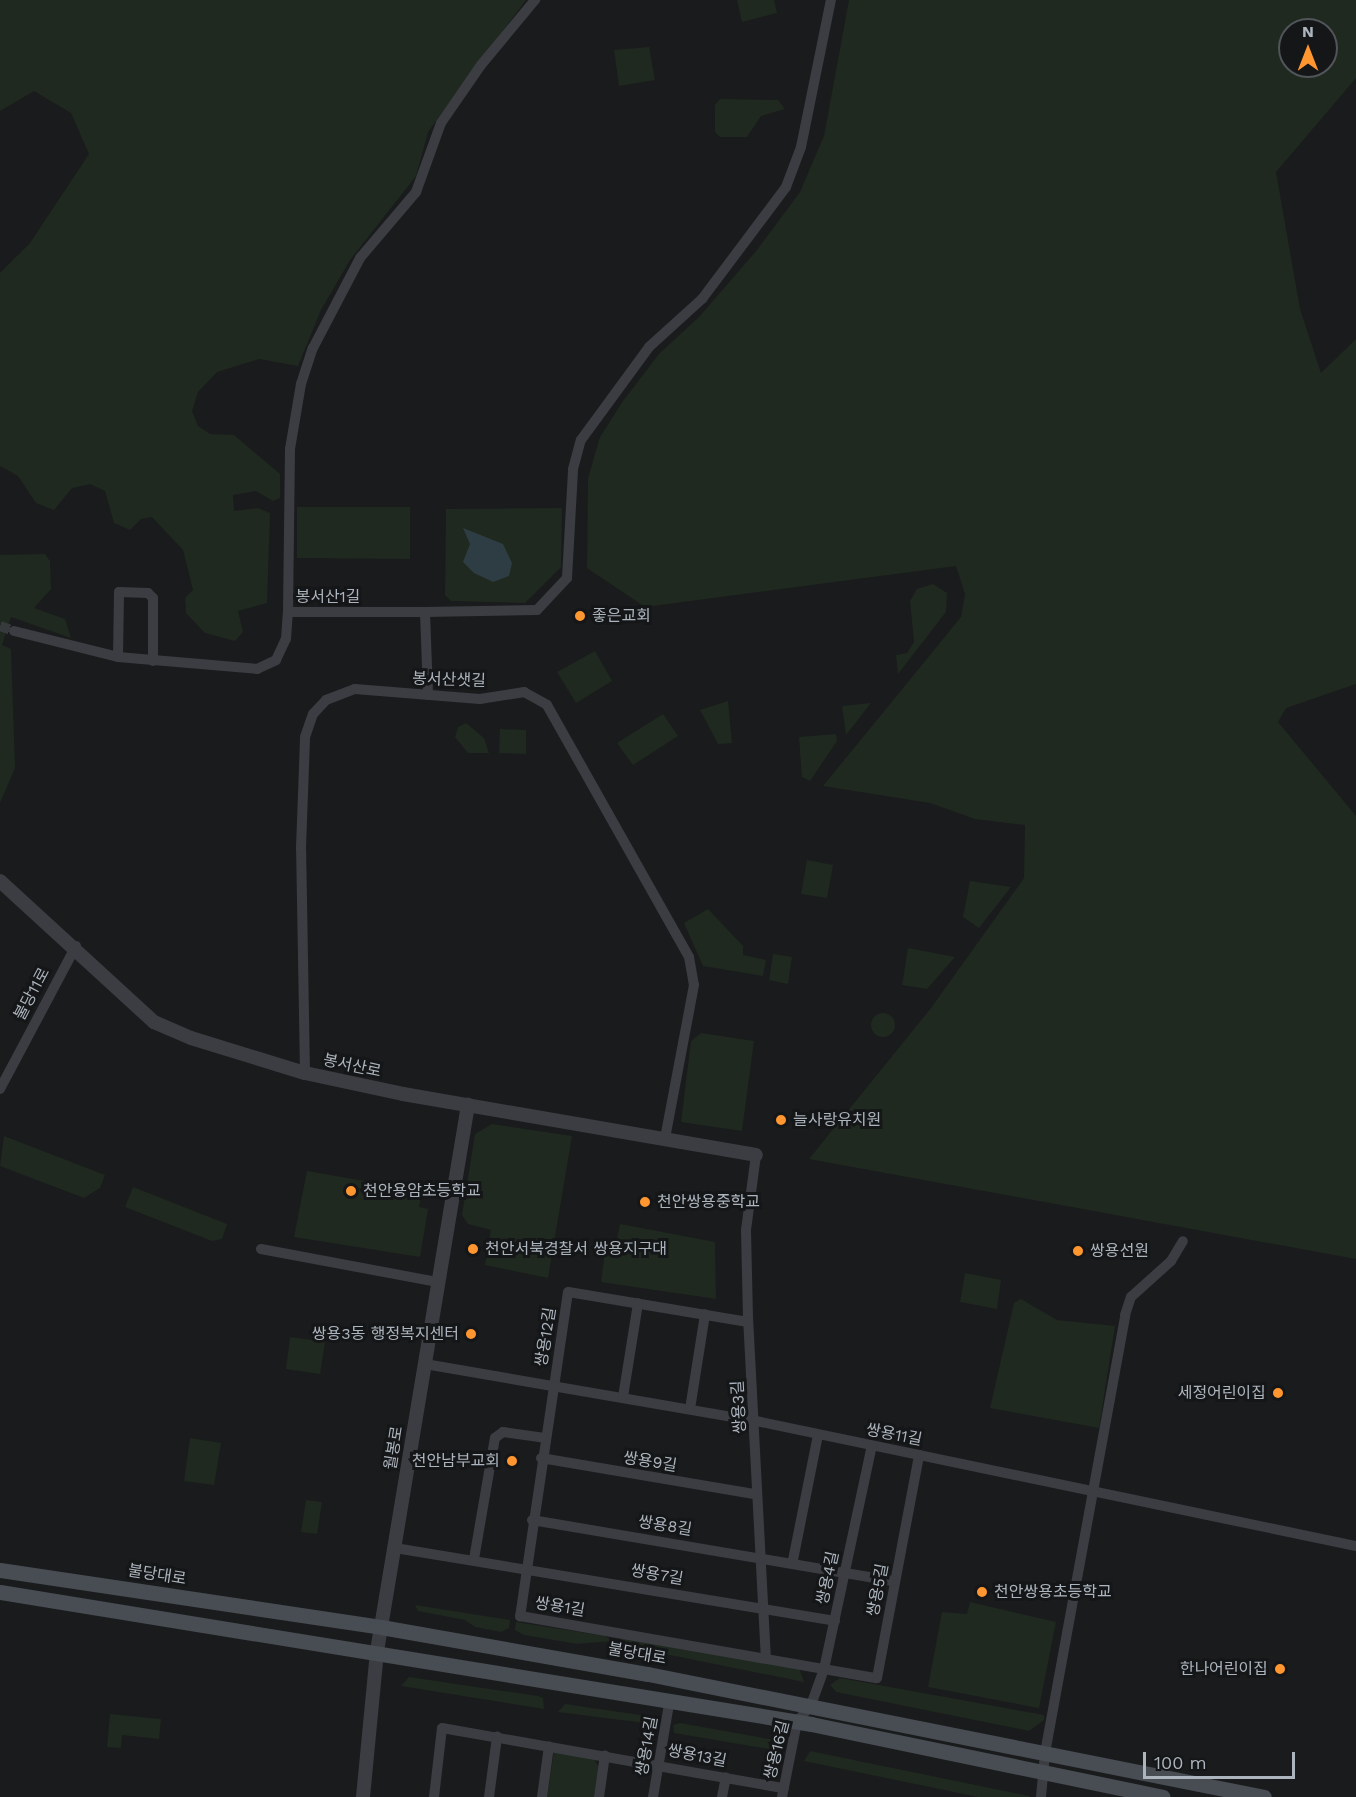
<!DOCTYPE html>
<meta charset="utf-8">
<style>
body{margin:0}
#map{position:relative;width:1356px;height:1797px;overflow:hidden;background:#1a1b1d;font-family:"Work Sans","Noto Sans KR",sans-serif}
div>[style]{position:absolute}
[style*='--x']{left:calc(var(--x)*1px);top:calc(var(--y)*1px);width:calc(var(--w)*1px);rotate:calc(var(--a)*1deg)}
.green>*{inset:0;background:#1f291f}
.round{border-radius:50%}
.water>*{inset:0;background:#2e3d43}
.minor-tunnel>*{height:10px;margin-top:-5px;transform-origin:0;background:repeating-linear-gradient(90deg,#373a3d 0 10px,transparent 0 15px)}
.minor>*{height:10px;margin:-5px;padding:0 5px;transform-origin:5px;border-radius:5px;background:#3b3d42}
.tertiary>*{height:14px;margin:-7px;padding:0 7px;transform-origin:7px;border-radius:7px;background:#3b3d42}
.secondary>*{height:15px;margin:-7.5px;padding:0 7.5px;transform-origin:7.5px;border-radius:7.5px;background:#484d53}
.dots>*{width:16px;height:16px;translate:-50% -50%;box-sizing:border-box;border:3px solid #151618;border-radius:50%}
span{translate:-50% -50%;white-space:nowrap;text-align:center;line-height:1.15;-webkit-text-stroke:6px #151618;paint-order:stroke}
.street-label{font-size:16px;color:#acb4bd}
.poi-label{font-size:16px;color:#acb4bd}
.left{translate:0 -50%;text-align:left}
.right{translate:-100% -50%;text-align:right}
.north{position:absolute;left:1278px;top:18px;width:60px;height:60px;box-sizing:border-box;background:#151618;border:2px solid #51555a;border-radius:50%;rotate:0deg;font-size:16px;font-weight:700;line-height:24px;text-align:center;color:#acb4bd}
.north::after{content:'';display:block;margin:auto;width:21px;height:27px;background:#ff9630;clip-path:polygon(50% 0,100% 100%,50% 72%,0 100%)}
.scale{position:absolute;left:1143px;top:1752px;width:152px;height:27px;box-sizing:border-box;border:3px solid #acb4bd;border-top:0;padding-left:8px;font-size:18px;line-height:21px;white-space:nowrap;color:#acb4bd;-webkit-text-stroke:4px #151618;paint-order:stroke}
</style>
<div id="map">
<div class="green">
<i style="clip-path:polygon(0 0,526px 0,428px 132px,416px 176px,350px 260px,321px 310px,298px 366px,259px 359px,217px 372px,198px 392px,192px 411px,198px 426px,210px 434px,234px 435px,280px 474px,280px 498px,273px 501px,256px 491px,233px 495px,234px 511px,258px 508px,270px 513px,267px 603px,238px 611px,243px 632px,235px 641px,205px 633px,186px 613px,185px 598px,193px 590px,183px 550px,152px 517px,141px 519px,130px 530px,114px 523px,105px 491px,90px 484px,72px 488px,54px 510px,36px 503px,18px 476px,0 466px,0 273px,30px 243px,89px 154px,71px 113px,34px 91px,0 111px)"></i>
<i style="clip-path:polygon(737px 0,774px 0,777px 13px,742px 22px)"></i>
<i style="clip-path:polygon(evenodd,849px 0,1356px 0,1356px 78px,1276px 172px,1300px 309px,1321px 373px,1356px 339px,1356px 684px,1286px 708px,1278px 722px,1356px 816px,1356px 1259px,809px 1159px,931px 1008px,1024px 878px,1025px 825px,975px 819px,930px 803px,823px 786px,961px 617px,965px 594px,956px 566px,645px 607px,587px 568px,588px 478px,600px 437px,623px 401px,659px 354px,700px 316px,757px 250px,800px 192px,824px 136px,849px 0,1290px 30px,1326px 30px,1326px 66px,1290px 66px,1290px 30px)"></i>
<i style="clip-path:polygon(649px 47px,655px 80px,619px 86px,614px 50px)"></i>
<i style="clip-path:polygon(720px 99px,778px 100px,785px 109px,761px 116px,747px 137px,720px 137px,715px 132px,715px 105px)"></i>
<i style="clip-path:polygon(297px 507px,410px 507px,410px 559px,297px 558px)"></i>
<i style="clip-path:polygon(562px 508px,561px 567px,525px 603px,451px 601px,445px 595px,446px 509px)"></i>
<i style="clip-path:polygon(45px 554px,50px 561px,51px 589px,34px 608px,65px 619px,71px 638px,11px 617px,2px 645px,11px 649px,15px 768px,0 803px,0 555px)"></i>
<i style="clip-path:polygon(933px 584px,947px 593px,946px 612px,898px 674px,896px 655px,907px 653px,914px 642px,910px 601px,917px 589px)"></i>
<i style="clip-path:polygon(595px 651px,612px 681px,576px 703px,557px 672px)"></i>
<i style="clip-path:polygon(728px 701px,732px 743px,718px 744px,700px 710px)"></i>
<i style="clip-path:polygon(871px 703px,846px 735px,842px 706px)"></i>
<i style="clip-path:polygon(663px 714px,678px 736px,633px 765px,617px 743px)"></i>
<i style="clip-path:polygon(466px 723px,484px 738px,489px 753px,468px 753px,455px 737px,458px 727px)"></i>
<i style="clip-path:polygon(500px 729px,526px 730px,526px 754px,499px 753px)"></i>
<i style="clip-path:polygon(836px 734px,837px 741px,810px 781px,802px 777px,799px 737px)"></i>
<i style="clip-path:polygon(807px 860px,833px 865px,827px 898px,801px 894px)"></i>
<i style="clip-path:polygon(970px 881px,1011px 887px,979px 928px,963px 917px)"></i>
<i style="clip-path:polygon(708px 909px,743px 946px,743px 955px,766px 960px,763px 976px,703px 966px,684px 923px)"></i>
<i style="clip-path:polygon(908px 948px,955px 957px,927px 989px,902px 985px)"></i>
<i style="clip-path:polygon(773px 954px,792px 957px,788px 984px,769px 980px)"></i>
<i class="round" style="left:871px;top:1013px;width:24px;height:24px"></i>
<i style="clip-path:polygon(701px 1033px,754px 1041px,742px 1131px,681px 1122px,691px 1041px)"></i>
<i style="clip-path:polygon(492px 1124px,572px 1136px,548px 1278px,485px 1265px,491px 1230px,468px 1224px,462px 1215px,475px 1134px)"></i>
<i style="clip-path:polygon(4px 1136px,105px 1175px,100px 1188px,84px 1198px,0 1166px)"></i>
<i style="clip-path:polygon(307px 1171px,422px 1191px,419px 1207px,428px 1209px,420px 1257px,294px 1237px)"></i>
<i style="clip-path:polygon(133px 1187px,227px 1224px,222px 1239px,212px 1241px,125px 1207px)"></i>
<i style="clip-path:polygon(620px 1224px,715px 1242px,716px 1299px,601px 1282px,606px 1244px,616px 1245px)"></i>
<i style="clip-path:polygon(965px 1273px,1001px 1280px,997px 1309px,960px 1302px)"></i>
<i style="clip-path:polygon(1021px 1299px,1057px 1320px,1115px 1326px,1099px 1428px,990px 1408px,1014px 1303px)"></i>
<i style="clip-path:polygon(290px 1337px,325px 1342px,320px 1374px,286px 1369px)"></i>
<i style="clip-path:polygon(190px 1438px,221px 1443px,214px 1485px,184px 1481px)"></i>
<i style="clip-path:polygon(306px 1500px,322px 1502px,317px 1534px,301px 1532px)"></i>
<i style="clip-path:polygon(970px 1602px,1056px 1622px,1039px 1708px,928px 1687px,942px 1612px,967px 1614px)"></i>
<i style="clip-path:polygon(415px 1605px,510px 1620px,509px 1628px,501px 1632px,475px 1627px,465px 1620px,418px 1611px)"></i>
<i style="clip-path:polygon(516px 1622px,605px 1636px,612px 1641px,577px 1644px,524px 1635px,515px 1630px)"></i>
<i style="clip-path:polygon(622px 1638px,799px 1668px,804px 1682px,625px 1646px,618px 1642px)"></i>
<i style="clip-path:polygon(409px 1677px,538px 1696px,543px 1698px,544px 1709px,401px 1686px)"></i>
<i style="clip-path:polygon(840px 1678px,1044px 1715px,1044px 1720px,1029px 1731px,836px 1692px,830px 1685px)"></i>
<i style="clip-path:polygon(565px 1704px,647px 1716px,653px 1724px,558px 1712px)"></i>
<i style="clip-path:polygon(110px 1714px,161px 1719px,159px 1739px,122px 1735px,121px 1748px,107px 1747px)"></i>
<i style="clip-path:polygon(680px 1723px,780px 1741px,781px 1751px,674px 1733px,673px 1725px)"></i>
<i style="clip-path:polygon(554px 1751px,592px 1756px,599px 1767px,594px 1797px,547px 1797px)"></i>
<i style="clip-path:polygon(810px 1751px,1029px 1796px,1030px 1797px,978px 1797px,804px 1761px)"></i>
</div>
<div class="water">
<i style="clip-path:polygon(463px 528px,503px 544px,512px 563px,509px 576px,493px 582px,474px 573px,463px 562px,470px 544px)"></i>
</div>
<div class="minor-tunnel">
<i style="--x:0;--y:626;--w:15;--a:20"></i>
</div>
<div class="minor">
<i style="--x:288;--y:612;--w:163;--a:-89.3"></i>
<i style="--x:290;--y:449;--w:66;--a:-80.4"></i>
<i style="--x:301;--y:384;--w:38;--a:-72"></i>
<i style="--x:313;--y:348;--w:102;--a:-62.4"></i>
<i style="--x:360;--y:258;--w:87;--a:-49.7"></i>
<i style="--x:416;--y:192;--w:73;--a:-70.1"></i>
<i style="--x:441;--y:123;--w:70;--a:-55.4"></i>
<i style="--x:481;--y:65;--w:85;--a:-50.3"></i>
<i style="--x:425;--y:612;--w:112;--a:-1"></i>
<i style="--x:537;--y:610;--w:44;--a:-46.8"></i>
<i style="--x:567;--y:578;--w:109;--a:-86.8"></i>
<i style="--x:573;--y:469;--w:30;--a:-75"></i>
<i style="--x:581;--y:440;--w:115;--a:-53.8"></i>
<i style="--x:649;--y:347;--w:72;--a:-42.2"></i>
<i style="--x:702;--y:299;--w:140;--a:-53.1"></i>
<i style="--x:786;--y:187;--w:43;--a:-69.4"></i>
<i style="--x:801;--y:147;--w:150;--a:-78.5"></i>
<i style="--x:14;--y:631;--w:107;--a:14"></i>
<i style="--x:118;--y:657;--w:140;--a:4.9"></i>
<i style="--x:257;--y:669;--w:21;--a:-25"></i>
<i style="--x:276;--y:660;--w:23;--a:-65"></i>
<i style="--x:286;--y:639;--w:27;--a:-86"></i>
<i style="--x:288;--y:612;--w:137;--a:0"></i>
<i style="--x:425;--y:612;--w:83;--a:87.9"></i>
<i style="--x:118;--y:657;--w:65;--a:-89.1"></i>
<i style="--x:119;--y:592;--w:29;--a:2"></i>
<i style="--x:148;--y:593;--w:7;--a:45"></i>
<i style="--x:153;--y:598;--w:63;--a:90"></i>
<i style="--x:305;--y:1073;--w:225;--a:-91"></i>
<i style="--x:301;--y:848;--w:111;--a:-87.9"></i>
<i style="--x:305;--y:737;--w:24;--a:-71"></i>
<i style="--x:313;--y:714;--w:19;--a:-47"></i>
<i style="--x:326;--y:700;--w:31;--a:-21"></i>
<i style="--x:355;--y:689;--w:125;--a:4.6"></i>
<i style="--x:480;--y:699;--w:45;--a:-9"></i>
<i style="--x:524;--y:692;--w:26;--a:29"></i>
<i style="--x:547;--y:705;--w:289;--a:60.6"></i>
<i style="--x:689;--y:957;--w:28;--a:80"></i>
<i style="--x:694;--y:985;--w:156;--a:100.7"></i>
<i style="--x:0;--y:1089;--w:162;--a:-62"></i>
<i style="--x:756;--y:1155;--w:76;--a:97.6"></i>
<i style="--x:746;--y:1230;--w:87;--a:88.7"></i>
<i style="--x:748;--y:1317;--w:341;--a:87"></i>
<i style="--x:261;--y:1249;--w:180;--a:10.6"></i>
<i style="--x:748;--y:1322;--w:182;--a:-170.5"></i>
<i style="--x:568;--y:1292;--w:328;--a:98.4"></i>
<i style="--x:520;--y:1616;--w:362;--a:9.9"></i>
<i style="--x:877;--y:1678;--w:227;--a:-79.3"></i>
<i style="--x:425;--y:1364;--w:336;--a:9.8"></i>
<i style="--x:756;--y:1421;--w:613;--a:11.77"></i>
<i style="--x:623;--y:1397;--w:95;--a:-80.9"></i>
<i style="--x:690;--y:1409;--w:96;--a:-81"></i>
<i style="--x:541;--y:1458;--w:216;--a:9.6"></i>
<i style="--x:532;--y:1520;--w:367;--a:9.6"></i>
<i style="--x:395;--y:1548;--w:446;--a:9.4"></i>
<i style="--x:474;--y:1559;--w:123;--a:-80.2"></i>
<i style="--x:495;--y:1438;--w:10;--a:-37"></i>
<i style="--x:503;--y:1432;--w:42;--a:8.1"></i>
<i style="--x:793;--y:1560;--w:127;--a:-78.7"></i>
<i style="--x:434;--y:1797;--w:69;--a:-83.4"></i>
<i style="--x:442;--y:1728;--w:347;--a:10"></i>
<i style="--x:489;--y:1797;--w:61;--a:-82.4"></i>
<i style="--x:542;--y:1797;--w:51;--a:-82.2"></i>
<i style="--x:599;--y:1797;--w:42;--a:-81.9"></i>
<i style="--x:653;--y:1797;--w:99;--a:-80.2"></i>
<i style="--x:722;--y:1797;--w:20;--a:-79"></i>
<i style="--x:782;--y:1797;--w:76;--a:-78.7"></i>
<i style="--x:797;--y:1722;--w:22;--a:-51"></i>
<i style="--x:811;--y:1705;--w:38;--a:-70"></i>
<i style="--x:824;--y:1669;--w:228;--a:-77.9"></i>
<i style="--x:1041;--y:1797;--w:44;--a:-84.8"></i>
<i style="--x:1045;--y:1753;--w:445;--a:-79.6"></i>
<i style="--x:1125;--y:1315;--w:19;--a:-72"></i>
<i style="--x:1131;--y:1297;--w:54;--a:-42"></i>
<i style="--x:1171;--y:1261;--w:23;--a:-59"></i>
</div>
<div class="tertiary">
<i style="--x:0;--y:881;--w:209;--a:42.5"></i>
<i style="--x:154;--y:1022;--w:40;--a:23.4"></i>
<i style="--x:191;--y:1038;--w:119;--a:17.1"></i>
<i style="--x:305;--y:1073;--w:100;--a:12.1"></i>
<i style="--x:403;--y:1094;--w:358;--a:9.8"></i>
<i style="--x:363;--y:1797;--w:147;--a:-84.5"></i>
<i style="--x:377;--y:1651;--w:554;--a:-80.54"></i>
</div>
<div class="secondary">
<i style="--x:0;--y:1570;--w:385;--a:8.5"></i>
<i style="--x:381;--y:1627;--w:271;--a:10"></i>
<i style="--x:648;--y:1674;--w:628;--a:11.29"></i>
<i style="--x:0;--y:1592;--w:822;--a:9.24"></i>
<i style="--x:811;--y:1724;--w:359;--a:11.7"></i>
</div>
<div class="dots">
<i style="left:580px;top:616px;background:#ff9630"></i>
<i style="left:781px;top:1120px;background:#ff9630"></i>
<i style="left:351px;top:1191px;background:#ff9630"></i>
<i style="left:645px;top:1202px;background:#ff9630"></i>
<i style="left:473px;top:1249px;background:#ff9630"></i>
<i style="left:1078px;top:1251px;background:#ff9630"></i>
<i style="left:471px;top:1334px;background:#ff9630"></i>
<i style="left:1278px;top:1393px;background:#ff9630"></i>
<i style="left:512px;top:1461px;background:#ff9630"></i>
<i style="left:982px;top:1592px;background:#ff9630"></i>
<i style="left:1280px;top:1669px;background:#ff9630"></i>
</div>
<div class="street-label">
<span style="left:328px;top:597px">봉서산1길</span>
<span style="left:449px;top:680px;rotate:2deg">봉서산샛길</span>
<span style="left:32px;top:994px;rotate:-62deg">불당11로</span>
<span style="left:352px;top:1066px;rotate:12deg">봉서산로</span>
<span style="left:546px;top:1337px;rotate:-81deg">쌍용12길</span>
<span style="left:739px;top:1407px;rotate:-93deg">쌍용3길</span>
<span style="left:894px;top:1435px;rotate:11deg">쌍용11길</span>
<span style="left:394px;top:1448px;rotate:-81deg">월봉로</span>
<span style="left:650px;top:1462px;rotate:9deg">쌍용9길</span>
<span style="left:665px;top:1526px;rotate:9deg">쌍용8길</span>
<span style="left:157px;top:1575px;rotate:9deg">불당대로</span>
<span style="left:657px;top:1575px;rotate:10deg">쌍용7길</span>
<span style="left:828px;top:1578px;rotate:-78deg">쌍용4길</span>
<span style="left:878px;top:1590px;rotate:-79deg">쌍용5길</span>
<span style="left:560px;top:1607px;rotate:9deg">쌍용1길</span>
<span style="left:637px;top:1654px;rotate:10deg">불당대로</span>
<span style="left:647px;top:1746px;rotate:-80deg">쌍용14길</span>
<span style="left:777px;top:1750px;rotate:-76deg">쌍용16길</span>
<span style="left:697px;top:1756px;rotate:11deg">쌍용13길</span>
</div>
<div class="poi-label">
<span class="left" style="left:592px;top:616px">좋은교회</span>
<span class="left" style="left:793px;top:1120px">늘사랑유치원</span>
<span class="left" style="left:363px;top:1191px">천안용암초등학교</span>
<span class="left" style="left:657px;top:1202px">천안쌍용중학교</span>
<span class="left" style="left:485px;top:1249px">천안서북경찰서 쌍용지구대</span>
<span class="left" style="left:1090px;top:1251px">쌍용선원</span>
<span class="right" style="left:459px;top:1334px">쌍용3동 행정복지센터</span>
<span class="right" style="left:1266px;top:1393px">세정어린이집</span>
<span class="right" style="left:500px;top:1461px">천안남부교회</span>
<span class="left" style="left:994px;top:1592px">천안쌍용초등학교</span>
<span class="right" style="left:1268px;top:1669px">한나어린이집</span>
</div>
<div class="north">N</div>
<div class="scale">100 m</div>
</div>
